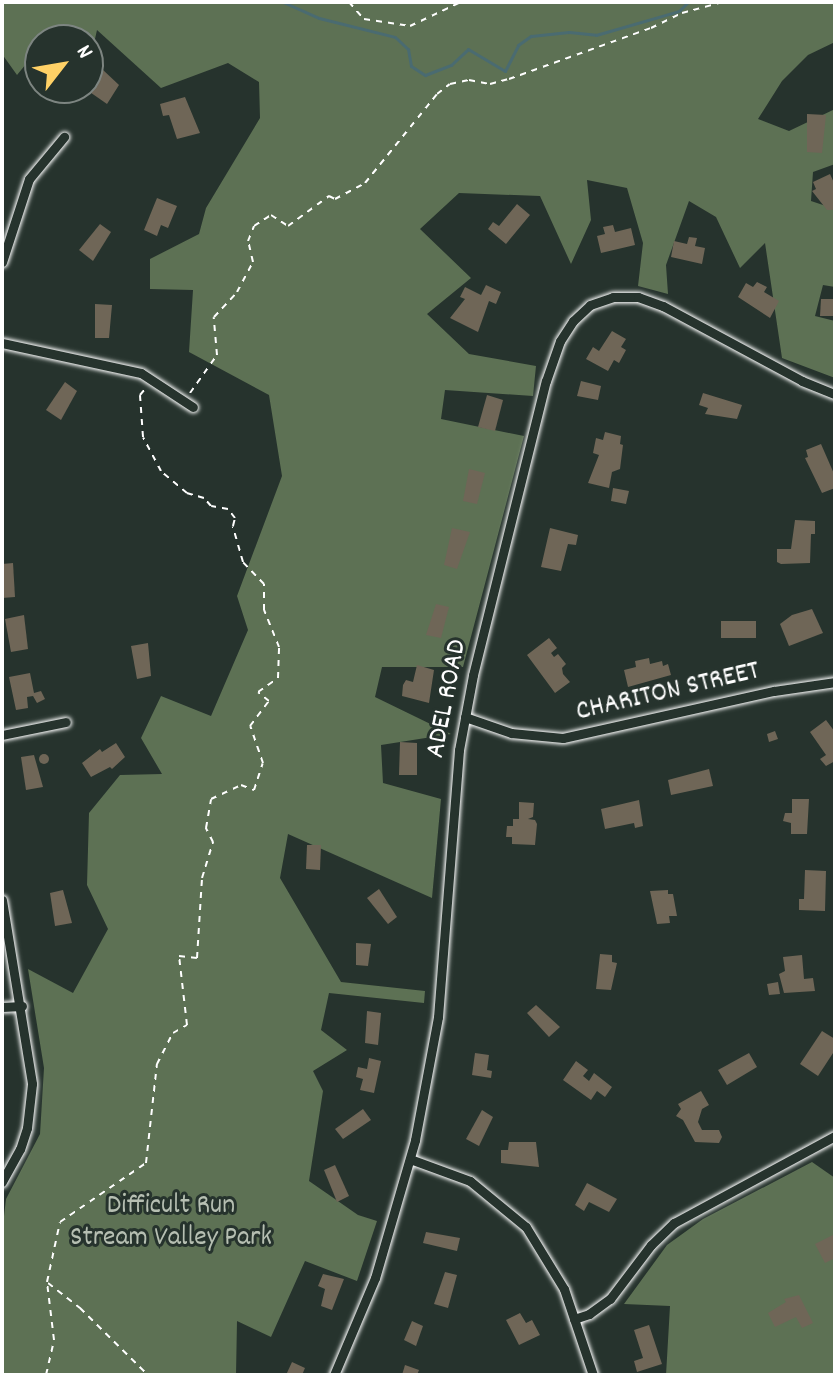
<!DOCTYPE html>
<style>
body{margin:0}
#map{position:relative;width:837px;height:1377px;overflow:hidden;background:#26332d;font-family:Dekko,sans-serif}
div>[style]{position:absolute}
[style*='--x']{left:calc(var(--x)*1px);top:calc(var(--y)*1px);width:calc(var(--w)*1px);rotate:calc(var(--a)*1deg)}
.green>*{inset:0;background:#5d7154}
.stream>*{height:3px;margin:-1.5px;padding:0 1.5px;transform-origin:1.5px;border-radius:1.5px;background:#4a6b71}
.building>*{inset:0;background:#6f6657}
.round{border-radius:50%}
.path>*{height:2px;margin-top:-1px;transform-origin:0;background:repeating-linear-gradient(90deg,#fff 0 6px,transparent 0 12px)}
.roads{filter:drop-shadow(0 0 2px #fff) drop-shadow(0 0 2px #fff)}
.minor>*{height:9px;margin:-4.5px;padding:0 4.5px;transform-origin:4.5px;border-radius:4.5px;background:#26332d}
span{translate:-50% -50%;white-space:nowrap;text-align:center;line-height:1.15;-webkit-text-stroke:6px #26332d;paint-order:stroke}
.street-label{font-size:28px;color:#fff}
.park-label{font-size:28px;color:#b6bfb2}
.frame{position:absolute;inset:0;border:4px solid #fff;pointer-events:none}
.north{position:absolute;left:24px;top:24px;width:80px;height:80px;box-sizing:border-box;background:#26332d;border:2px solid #7d8581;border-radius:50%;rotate:59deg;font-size:22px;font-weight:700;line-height:32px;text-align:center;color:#fff}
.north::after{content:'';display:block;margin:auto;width:28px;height:36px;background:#ffd166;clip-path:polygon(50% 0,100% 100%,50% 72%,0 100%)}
</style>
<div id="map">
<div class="green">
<i style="clip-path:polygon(2px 2px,835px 2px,835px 42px,808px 55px,782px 81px,758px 119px,789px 131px,835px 109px,835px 164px,813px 172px,811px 201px,835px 209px,835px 287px,823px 285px,815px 316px,835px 321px,835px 378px,782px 358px,765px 243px,740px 268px,716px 217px,689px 201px,666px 265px,668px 294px,638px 286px,643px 243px,627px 188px,587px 180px,591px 220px,571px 264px,540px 196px,459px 193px,420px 229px,471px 278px,427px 314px,469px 354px,536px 366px,533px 396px,445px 390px,441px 419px,524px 436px,463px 667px,382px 667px,375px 697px,451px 734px,381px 745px,383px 783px,441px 799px,432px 898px,288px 834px,280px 878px,341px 982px,425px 991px,424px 1003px,329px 993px,321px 1030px,347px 1050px,313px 1071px,323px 1091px,309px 1181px,358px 1215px,377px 1221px,357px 1281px,305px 1261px,271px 1337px,237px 1321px,236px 1375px,2px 1375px,2px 1233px,6px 1199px,40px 1134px,44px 1068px,28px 969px,73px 993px,108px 929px,87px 885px,89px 813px,120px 775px,162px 774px,141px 738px,161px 696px,211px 716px,248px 630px,237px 596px,282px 476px,269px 395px,189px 352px,193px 290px,150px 289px,150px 259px,199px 234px,206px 208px,260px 118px,259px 82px,228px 63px,161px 88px,97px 30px,88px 70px,88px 40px,47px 38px,40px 40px,40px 47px,17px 75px,2px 54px)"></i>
<i style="clip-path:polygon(812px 1162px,835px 1178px,835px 1375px,666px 1375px,670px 1306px,624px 1304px,667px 1245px,703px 1219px)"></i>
</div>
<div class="stream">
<i style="--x:283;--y:2;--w:39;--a:24"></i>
<i style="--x:319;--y:18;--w:78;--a:14"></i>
<i style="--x:395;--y:37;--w:18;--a:43"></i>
<i style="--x:408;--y:49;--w:17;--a:80"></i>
<i style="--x:411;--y:66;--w:17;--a:33"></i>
<i style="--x:425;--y:75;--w:28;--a:-21"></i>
<i style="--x:451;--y:65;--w:23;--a:-43"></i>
<i style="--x:468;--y:49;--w:43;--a:30.7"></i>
<i style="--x:505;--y:71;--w:29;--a:-63"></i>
<i style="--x:518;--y:45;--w:16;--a:-35"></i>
<i style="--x:531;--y:36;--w:38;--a:-6"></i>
<i style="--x:569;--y:32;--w:27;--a:6"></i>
<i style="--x:596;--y:35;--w:86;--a:-16.1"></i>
<i style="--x:679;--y:11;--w:13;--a:-45"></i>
</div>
<div class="building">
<i style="clip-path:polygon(34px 64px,40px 64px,40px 77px,34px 77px)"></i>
<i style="clip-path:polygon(102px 69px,119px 85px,107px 104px,84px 88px,88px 88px,88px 75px,95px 80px)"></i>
<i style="clip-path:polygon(185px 97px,200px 133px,177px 139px,169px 115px,163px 116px,160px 104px)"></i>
<i style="clip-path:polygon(807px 114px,826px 115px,822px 153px,807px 152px)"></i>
<i style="clip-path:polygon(830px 174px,835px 185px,835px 209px,831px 210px,827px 210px,812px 191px,816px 189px,813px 182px)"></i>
<i style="clip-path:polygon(157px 198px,177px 206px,168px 228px,161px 225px,157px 236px,144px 230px)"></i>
<i style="clip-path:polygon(517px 204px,530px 215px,506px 244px,488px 229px,493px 222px,499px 226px)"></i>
<i style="clip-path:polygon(100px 224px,111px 232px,93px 261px,79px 250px)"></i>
<i style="clip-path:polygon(613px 225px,615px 232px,631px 228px,635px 245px,601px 253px,597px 236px,605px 234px,603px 227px)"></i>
<i style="clip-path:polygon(689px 237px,697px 238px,695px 246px,705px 248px,702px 264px,671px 257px,674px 241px,687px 244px)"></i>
<i style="clip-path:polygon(757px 282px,767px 287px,764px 292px,779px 301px,770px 318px,738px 297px,746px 283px,753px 287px)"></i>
<i style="clip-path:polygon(486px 285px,501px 292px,496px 304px,489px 301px,478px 332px,450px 318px,465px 299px,460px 297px,465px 287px,481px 295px)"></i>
<i style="clip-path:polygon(821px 299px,835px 299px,835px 316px,820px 316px)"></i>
<i style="clip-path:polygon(95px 304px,112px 305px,109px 338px,95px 338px)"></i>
<i style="clip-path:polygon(612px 331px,626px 339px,621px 347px,626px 350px,619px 363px,614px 360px,608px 371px,586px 359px,593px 347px,599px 351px)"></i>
<i style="clip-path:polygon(581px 381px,601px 386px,598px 400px,577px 396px)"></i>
<i style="clip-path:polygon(65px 382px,77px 391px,61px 420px,46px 410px)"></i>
<i style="clip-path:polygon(703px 393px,742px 405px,737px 419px,705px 414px,708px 408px,699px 405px)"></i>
<i style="clip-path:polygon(487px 395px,503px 400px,495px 431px,478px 427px)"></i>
<i style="clip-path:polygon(605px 432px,621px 436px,620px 444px,623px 445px,620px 469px,612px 472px,609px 488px,588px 483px,599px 455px,593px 453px,596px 438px,603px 440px)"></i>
<i style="clip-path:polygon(821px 444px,835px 476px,835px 488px,822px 493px,805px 458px,808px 457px,806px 450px)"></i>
<i style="clip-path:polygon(469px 469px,485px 473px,477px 504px,463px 501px)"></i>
<i style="clip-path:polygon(613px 488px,629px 491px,626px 504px,611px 501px)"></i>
<i style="clip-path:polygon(795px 520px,815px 521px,815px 534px,811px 534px,810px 563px,781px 564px,777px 562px,777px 549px,791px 549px)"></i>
<i style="clip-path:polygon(452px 528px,470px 532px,457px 569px,444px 565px)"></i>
<i style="clip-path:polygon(550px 528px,578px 535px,576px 545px,568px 544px,561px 571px,541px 567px)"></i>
<i style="clip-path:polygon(13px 563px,15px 597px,2px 598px,2px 564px)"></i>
<i style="clip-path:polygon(436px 604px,449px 607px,441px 638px,426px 635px)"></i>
<i style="clip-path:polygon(812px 609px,823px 633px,789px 646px,780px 624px,792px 615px)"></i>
<i style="clip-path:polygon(24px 615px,28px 649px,11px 652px,5px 619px)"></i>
<i style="clip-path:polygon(721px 621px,756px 621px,756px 638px,721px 638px)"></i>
<i style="clip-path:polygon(549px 638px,557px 648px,551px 653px,554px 657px,558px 654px,566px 664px,562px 668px,563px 674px,570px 682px,555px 693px,527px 655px)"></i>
<i style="clip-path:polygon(148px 643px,151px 676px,137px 679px,131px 646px)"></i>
<i style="clip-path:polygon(649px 658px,650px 664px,662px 661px,663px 666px,668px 664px,671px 675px,628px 687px,624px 670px,636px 667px,635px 661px)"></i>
<i style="clip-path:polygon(417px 665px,434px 670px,429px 703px,402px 696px,403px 685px,406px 680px,413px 682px)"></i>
<i style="clip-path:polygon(30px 673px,34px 693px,41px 691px,45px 699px,37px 703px,33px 696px,27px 697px,28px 708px,16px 710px,9px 677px)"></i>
<i style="clip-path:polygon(826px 720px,835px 732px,835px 761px,826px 766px,820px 759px,826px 755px,810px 732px)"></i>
<i style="clip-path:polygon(775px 731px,778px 739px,769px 742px,767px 734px)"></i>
<i style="clip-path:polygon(400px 742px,417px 743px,417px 775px,399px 775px)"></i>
<i style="clip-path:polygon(116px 743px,125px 757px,112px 769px,110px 767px,91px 777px,82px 763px,100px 749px,102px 752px)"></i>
<i class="round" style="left:39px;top:754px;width:10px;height:10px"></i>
<i style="clip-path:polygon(34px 755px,43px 787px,26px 790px,21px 757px)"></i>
<i style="clip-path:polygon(709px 769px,713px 786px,671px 795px,668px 780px)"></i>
<i style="clip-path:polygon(792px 799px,809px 799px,807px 834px,791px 834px,791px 823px,783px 821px,785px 813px,792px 813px)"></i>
<i style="clip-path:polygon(639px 800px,643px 826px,635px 828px,634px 823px,605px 829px,601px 809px)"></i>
<i style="clip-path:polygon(519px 802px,534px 803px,533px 817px,528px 819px,535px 820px,537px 824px,535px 845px,512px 844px,512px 837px,506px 837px,507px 826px,513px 826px,513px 819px,519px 819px)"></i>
<i style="clip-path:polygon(307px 845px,321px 845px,320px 870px,306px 869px)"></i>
<i style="clip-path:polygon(805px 870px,826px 871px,825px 911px,799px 910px,799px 899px,804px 899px)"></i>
<i style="clip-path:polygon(379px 889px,397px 917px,388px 924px,367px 898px)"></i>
<i style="clip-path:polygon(63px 890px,72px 923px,55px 926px,50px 893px)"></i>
<i style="clip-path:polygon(668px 890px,668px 894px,673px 894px,677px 916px,669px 916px,670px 923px,657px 924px,650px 891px)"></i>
<i style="clip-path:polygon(356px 943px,371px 944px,368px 966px,356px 965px)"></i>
<i style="clip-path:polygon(600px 954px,612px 955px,612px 962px,617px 963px,611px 990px,596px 989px)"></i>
<i style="clip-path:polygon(802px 955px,804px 979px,813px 978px,815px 991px,784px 993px,779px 974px,785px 971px,783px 957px)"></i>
<i style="clip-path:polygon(778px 982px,780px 994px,769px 995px,767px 984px)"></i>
<i style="clip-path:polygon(536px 1005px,560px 1027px,549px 1037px,527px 1013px)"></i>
<i style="clip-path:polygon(367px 1011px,381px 1013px,378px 1045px,365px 1043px)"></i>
<i style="clip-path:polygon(822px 1031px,835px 1039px,835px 1050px,818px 1076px,800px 1064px)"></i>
<i style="clip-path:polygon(475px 1053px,489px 1055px,487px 1070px,492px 1071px,491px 1078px,472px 1075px)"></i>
<i style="clip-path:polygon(749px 1053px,757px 1067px,727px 1085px,718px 1070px)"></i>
<i style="clip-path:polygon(369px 1058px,381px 1061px,374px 1093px,360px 1090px,363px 1079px,356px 1077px,358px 1067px,367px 1069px)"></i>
<i style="clip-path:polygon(576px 1061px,588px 1070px,583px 1076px,589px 1081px,594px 1073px,612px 1087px,605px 1097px,597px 1091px,591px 1100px,563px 1080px)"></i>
<i style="clip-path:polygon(701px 1091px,709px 1105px,702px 1109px,698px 1122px,702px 1130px,719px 1130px,722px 1137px,719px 1143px,695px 1142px,683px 1120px,676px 1116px,681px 1109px,678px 1104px)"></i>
<i style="clip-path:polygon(363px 1109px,371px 1120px,343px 1139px,335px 1129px)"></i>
<i style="clip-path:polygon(482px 1110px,493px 1117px,479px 1146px,466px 1139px)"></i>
<i style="clip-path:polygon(509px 1142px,536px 1142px,539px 1167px,501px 1163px,501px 1150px,508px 1150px)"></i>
<i style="clip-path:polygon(335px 1165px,349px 1196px,337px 1202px,324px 1170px)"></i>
<i style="clip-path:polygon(587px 1183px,617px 1199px,609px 1212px,589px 1202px,584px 1211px,575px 1205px)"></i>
<i style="clip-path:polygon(426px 1232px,460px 1238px,457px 1251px,423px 1243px)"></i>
<i style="clip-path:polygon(835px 1234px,835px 1258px,825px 1263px,815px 1244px)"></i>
<i style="clip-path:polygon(445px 1272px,457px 1275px,448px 1308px,434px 1304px)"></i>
<i style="clip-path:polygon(323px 1274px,344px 1279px,332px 1310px,321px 1306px,325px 1289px,318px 1286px)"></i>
<i style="clip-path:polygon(799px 1295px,813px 1323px,802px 1328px,796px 1317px,775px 1327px,768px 1313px,786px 1302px,784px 1299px)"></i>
<i style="clip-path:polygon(520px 1313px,526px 1323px,532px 1320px,540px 1335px,519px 1345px,506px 1320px)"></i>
<i style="clip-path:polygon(412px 1321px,423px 1326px,416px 1346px,404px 1340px)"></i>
<i style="clip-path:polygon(649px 1325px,662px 1364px,637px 1372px,634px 1361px,643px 1358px,634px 1330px)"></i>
<i style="clip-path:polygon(292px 1362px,305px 1368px,302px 1375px,286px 1375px)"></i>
<i style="clip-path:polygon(405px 1365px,419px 1370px,417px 1375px,402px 1375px)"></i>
</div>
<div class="path">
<i style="--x:349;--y:2;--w:23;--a:49"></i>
<i style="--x:364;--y:19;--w:47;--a:8.7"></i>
<i style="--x:410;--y:26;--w:56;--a:-25.2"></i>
<i style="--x:190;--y:393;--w:47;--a:-54.6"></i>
<i style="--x:217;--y:355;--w:38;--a:-95"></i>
<i style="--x:214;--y:317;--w:34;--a:-47"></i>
<i style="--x:237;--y:292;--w:34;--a:-62"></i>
<i style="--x:253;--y:262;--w:22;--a:-103"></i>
<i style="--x:248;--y:241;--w:16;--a:-68"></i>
<i style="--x:254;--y:226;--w:20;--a:-33"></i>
<i style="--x:271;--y:215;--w:20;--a:33"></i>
<i style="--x:288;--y:226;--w:51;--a:-36.2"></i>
<i style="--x:329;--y:196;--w:7;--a:27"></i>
<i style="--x:335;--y:199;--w:34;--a:-28"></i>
<i style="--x:365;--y:183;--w:114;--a:-51"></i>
<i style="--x:437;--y:94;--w:16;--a:-38"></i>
<i style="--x:450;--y:84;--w:19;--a:-12"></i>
<i style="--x:469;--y:80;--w:21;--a:11"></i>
<i style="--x:490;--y:84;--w:20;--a:-15"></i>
<i style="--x:509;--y:79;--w:151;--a:-19.8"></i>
<i style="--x:651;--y:28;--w:34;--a:-26"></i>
<i style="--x:682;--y:13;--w:42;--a:-15"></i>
<i style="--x:48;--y:1283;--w:41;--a:38"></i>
<i style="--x:80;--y:1308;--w:95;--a:44.6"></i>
<i style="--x:46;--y:1375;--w:36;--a:-77"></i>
<i style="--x:54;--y:1340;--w:58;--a:-96.9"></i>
<i style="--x:47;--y:1282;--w:61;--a:-77.8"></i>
<i style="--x:60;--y:1222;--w:104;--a:-34.5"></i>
<i style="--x:146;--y:1163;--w:100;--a:-83.7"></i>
<i style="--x:157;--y:1064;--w:35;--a:-63"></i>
<i style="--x:173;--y:1033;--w:16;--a:-30"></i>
<i style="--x:187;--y:1025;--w:69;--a:-96.6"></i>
<i style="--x:179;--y:956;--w:18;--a:6"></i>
<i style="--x:197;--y:958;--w:80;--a:-86.4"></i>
<i style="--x:202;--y:878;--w:38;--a:-73"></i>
<i style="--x:213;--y:842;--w:16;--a:-117"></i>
<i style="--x:206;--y:828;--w:29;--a:-80"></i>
<i style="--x:211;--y:799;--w:33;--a:-25"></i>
<i style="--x:241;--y:785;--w:14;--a:21"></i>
<i style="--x:254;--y:790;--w:28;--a:-72"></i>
<i style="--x:263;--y:763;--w:39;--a:-109"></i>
<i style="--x:250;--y:726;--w:31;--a:-53"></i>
<i style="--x:269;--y:701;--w:14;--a:-141"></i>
<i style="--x:258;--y:692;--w:24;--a:-35"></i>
<i style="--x:278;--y:678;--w:31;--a:-88"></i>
<i style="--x:279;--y:647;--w:40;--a:-112"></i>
<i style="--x:264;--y:610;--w:26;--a:-90"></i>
<i style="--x:264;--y:584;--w:30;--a:-134"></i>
<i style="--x:243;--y:562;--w:37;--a:-106"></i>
<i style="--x:233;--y:526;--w:8;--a:-76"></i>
<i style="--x:235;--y:518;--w:11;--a:-128"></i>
<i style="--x:228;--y:509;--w:17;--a:-170"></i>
<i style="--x:211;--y:506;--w:11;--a:-131"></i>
<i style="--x:204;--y:498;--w:18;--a:-164"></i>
<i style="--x:187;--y:493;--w:34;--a:-140"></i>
<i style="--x:161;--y:471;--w:38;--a:-118"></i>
<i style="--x:143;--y:437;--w:42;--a:-94.1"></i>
<i style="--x:140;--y:395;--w:8;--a:-50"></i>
</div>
<div class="roads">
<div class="minor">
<i style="--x:2;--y:262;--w:87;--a:-72"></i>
<i style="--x:29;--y:179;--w:55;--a:-50.2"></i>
<i style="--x:2;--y:343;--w:142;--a:12.2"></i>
<i style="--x:141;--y:373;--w:62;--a:33.2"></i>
<i style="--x:465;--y:717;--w:49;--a:19.2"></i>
<i style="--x:511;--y:733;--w:52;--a:5.5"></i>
<i style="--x:563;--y:738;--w:216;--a:-12.6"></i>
<i style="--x:774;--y:691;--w:62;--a:-8.4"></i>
<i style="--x:2;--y:735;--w:65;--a:-11.5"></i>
<i style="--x:2;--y:900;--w:186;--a:80.7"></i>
<i style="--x:32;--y:1084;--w:44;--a:96.5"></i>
<i style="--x:27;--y:1128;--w:22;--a:108"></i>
<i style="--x:20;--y:1149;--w:38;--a:119"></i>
<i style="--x:2;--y:1007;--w:20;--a:-3"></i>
<i style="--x:410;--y:1159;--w:64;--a:20.1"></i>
<i style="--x:470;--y:1181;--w:72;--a:39.4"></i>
<i style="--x:526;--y:1227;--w:73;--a:58.5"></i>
<i style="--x:564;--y:1289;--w:91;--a:71.4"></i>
<i style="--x:574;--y:1319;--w:16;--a:-18"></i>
<i style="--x:589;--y:1314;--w:26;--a:-36"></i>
<i style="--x:610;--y:1299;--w:68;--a:-52.8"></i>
<i style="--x:651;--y:1245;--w:32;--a:-44"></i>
<i style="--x:674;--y:1223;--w:183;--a:-28.4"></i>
<i style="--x:334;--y:1375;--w:105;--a:-67.1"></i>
<i style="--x:375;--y:1278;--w:144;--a:-73.8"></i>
<i style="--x:415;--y:1140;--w:125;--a:-79.4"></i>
<i style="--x:438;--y:1017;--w:268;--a:-85.5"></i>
<i style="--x:459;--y:750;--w:76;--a:-79.4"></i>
<i style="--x:473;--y:675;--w:303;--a:-76.1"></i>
<i style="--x:546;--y:381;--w:42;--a:-70.7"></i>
<i style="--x:560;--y:341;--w:24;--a:-57"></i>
<i style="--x:573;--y:321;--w:23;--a:-43"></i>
<i style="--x:590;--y:305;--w:24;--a:-19"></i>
<i style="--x:613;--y:297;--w:25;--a:0"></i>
<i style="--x:638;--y:297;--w:27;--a:20"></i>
<i style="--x:663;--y:306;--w:158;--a:28.3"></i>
<i style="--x:802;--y:381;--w:35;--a:22"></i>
</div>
</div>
<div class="street-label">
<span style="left:668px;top:693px;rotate:-13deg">CHARITON STREET</span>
<span style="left:448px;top:699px;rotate:-79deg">ADEL ROAD</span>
</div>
<div class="park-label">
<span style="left:171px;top:1223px">Difficult Run<br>Stream Valley Park</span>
</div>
<div class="frame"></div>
<div class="north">N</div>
</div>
